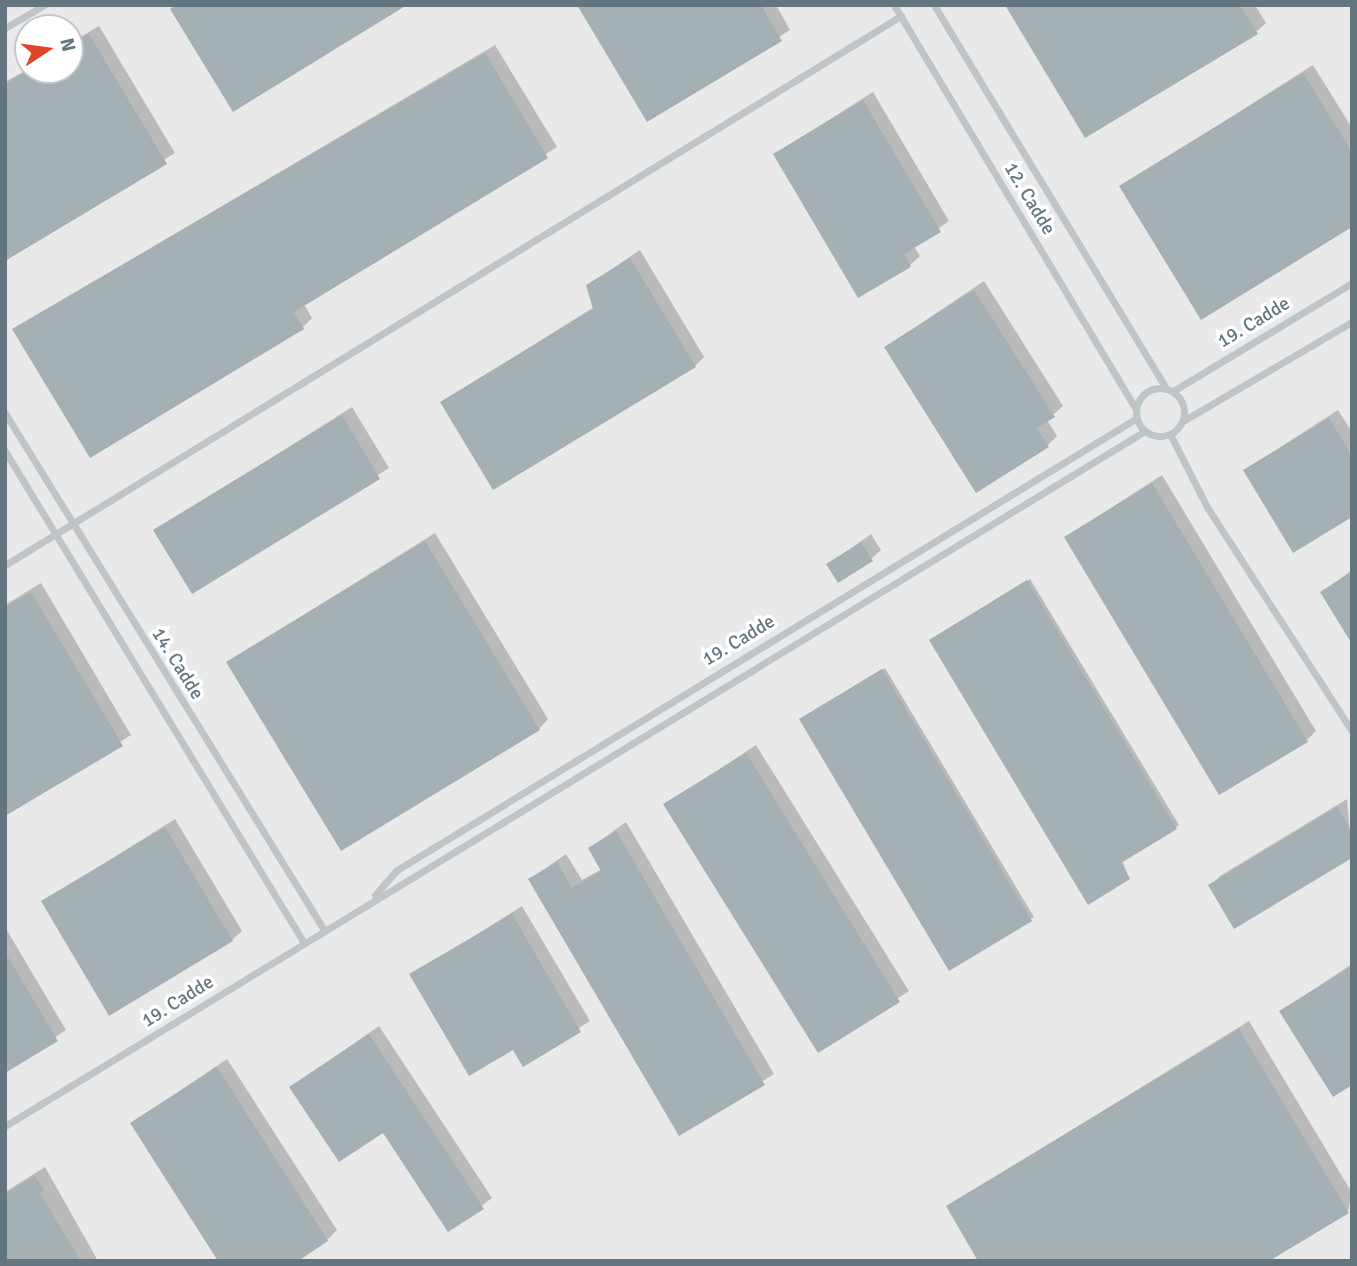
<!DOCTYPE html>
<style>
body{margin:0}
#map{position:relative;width:1357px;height:1266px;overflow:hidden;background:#f7f7f4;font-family:Signika,sans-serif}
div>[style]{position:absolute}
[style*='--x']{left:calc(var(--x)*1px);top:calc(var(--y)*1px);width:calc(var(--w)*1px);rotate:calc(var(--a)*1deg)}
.built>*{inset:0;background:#e8e9e8}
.shadow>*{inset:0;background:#0003}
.building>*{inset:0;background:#a5b0b4}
.service>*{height:7px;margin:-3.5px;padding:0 3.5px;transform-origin:3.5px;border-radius:3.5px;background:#bec4c7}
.service>.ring{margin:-3.5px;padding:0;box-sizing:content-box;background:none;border:7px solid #bec4c7;border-radius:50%}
span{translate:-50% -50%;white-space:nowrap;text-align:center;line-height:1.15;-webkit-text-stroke:7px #fff;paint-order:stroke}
.street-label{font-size:19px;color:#63767f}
.frame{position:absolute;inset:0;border:7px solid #63767f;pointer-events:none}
.north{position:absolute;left:14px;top:14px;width:70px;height:70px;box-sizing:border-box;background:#fff;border:2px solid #c1c8cc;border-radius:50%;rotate:77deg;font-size:19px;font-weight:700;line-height:28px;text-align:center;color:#63767f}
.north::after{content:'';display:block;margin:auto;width:24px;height:32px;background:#e1442b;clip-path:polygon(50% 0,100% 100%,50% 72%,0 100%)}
</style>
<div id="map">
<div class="built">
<i style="clip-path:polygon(evenodd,5px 5px,1352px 5px,1352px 1261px,5px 1261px,5px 5px,28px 28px,70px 28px,70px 70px,28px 70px,28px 28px)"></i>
</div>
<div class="shadow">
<i style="clip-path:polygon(579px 5px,776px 5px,790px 30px,648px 120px)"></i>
<i style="clip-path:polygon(1008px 5px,1255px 5px,1266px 23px,1256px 32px)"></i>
<i style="clip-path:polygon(99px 26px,175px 153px,5px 259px,5px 82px,28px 69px,70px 70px,70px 43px)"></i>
<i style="clip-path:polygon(495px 45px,557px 147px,304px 304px,312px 318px,303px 327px,14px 329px)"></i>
<i style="clip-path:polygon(1313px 65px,1352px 128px,1352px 225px,1121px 187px)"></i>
<i style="clip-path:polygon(873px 92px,949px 221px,914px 246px,920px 256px,910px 265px,858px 296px,775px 154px)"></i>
<i style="clip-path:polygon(640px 250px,704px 357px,695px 366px,442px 402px,594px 307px,588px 285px)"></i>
<i style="clip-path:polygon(984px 281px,1063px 406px,1047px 420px,1057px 436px,1048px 445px,886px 347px)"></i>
<i style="clip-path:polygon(352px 407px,389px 468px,192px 591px,155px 531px)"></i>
<i style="clip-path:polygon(1338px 410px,1352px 432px,1352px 515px,1245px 470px)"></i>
<i style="clip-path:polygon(1162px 475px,1316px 731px,1307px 740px,1066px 537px)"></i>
<i style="clip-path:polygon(435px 533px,548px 719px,539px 729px,229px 662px)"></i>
<i style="clip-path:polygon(871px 534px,881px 550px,871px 559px,828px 565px)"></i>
<i style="clip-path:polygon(1352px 570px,1352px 641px,1322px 592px)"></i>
<i style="clip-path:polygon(1030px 579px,1179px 825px,1122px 860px,1129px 878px,933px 638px)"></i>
<i style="clip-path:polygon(41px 583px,131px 735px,5px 814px,5px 605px)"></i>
<i style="clip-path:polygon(885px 668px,1034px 917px,950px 968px,804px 717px)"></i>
<i style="clip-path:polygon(756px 745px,909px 991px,818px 1051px,665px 805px)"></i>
<i style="clip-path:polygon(1347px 799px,1352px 856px,1210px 886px,1220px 876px)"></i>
<i style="clip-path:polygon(175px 819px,242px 931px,232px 940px,43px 902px)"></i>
<i style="clip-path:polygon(626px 822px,774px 1074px,679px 1134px,530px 879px,566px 854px,582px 880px,602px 869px,590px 848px)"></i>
<i style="clip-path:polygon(522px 906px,590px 1021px,523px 1064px,514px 1048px,412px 975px)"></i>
<i style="clip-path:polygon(5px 927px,66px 1030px,5px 1071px)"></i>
<i style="clip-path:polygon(1352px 964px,1352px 1083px,1281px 1011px)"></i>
<i style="clip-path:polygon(1249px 1021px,1352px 1193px,1348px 1211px,948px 1206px)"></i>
<i style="clip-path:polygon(379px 1026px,492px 1198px,449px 1230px,383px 1131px,291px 1087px)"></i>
<i style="clip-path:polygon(227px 1059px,337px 1230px,327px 1240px,132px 1123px)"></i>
<i style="clip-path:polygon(45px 1167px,98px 1261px,5px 1261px,5px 1192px)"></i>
</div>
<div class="building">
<i style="clip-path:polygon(176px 5px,407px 5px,233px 112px,170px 9px)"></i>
<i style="clip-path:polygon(577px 5px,761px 5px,782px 41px,647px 122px)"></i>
<i style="clip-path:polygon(1005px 5px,1240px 5px,1258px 34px,1085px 138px)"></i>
<i style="clip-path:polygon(89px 34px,167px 164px,5px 261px,5px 84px,29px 70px,70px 70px,70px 45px)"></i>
<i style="clip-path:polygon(485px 53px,548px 158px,294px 312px,304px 329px,90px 458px,12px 329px)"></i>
<i style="clip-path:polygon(1303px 73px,1352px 152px,1352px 227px,1201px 320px,1119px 186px)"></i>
<i style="clip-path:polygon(863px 100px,941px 232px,904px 254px,911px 267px,858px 298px,773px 154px)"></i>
<i style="clip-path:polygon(630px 258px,696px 367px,493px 490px,440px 402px,593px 309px,586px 285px)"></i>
<i style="clip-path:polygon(974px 290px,1055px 417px,1037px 428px,1049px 447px,976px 493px,884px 347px)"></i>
<i style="clip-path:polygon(342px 415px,380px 479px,192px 594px,153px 530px)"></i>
<i style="clip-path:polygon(1329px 418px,1352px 456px,1352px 517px,1293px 553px,1243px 470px)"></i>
<i style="clip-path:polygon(1152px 483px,1308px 742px,1219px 795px,1064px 537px)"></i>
<i style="clip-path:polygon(425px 541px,540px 730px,341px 851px,226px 662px)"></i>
<i style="clip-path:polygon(861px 542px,873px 561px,838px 583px,826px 564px)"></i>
<i style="clip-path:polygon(1352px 572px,1352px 644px,1320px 592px)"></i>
<i style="clip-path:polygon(1027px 580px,1177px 829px,1121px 863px,1130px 879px,1088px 905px,929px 640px)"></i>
<i style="clip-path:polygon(31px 592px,123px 746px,5px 816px,5px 607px)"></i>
<i style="clip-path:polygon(882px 669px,1032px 921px,949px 971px,799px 719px)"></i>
<i style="clip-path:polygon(746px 753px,900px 1002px,818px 1053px,663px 804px)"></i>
<i style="clip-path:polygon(1337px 807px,1352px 832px,1352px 858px,1234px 929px,1208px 885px)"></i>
<i style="clip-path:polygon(165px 827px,233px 941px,109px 1016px,41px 901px)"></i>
<i style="clip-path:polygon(616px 831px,765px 1085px,679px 1136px,528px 879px,557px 862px,572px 888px,601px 871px,588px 848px)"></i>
<i style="clip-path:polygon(512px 914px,581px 1032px,523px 1067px,513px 1050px,469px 1076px,409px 974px)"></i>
<i style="clip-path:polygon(5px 952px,58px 1041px,5px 1073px)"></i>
<i style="clip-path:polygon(1352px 966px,1352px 1085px,1333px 1097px,1279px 1011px)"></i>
<i style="clip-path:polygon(1239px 1029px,1349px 1213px,1269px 1261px,978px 1261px,946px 1206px)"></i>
<i style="clip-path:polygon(369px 1034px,484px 1209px,448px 1232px,383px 1133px,339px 1162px,289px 1087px)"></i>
<i style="clip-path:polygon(217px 1067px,328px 1241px,298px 1261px,218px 1261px,130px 1123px)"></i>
<i style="clip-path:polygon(35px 1176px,44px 1190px,40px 1193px,81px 1261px,5px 1261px,5px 1194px)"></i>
</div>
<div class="service">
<i style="--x:894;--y:5;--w:472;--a:59.1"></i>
<i style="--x:934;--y:5;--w:448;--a:58.8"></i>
<i style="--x:5;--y:28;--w:45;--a:-30.5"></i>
<i class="ring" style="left:1136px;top:388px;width:41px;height:41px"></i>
<i style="--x:1173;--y:391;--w:209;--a:-31.1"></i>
<i style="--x:5;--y:413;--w:607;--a:58.32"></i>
<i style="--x:1183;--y:421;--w:196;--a:-30.4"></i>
<i style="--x:1170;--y:434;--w:82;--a:63.1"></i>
<i style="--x:1207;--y:507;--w:267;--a:57.1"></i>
<i style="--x:5;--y:451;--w:576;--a:58.71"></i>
<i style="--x:5;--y:565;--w:1051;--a:-31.5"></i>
<i style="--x:375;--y:895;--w:33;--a:-49"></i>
<i style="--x:397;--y:870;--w:867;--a:-31.42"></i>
<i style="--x:5;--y:1126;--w:1335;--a:-31.37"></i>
</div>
<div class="street-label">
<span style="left:1029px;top:199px;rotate:59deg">12. Cadde</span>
<span style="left:1254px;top:323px;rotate:-31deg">19. Cadde</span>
<span style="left:739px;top:641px;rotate:-31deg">19. Cadde</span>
<span style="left:177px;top:664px;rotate:58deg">14. Cadde</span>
<span style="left:178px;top:1002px;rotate:-32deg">19. Cadde</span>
</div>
<div class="frame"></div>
<div class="north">N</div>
</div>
